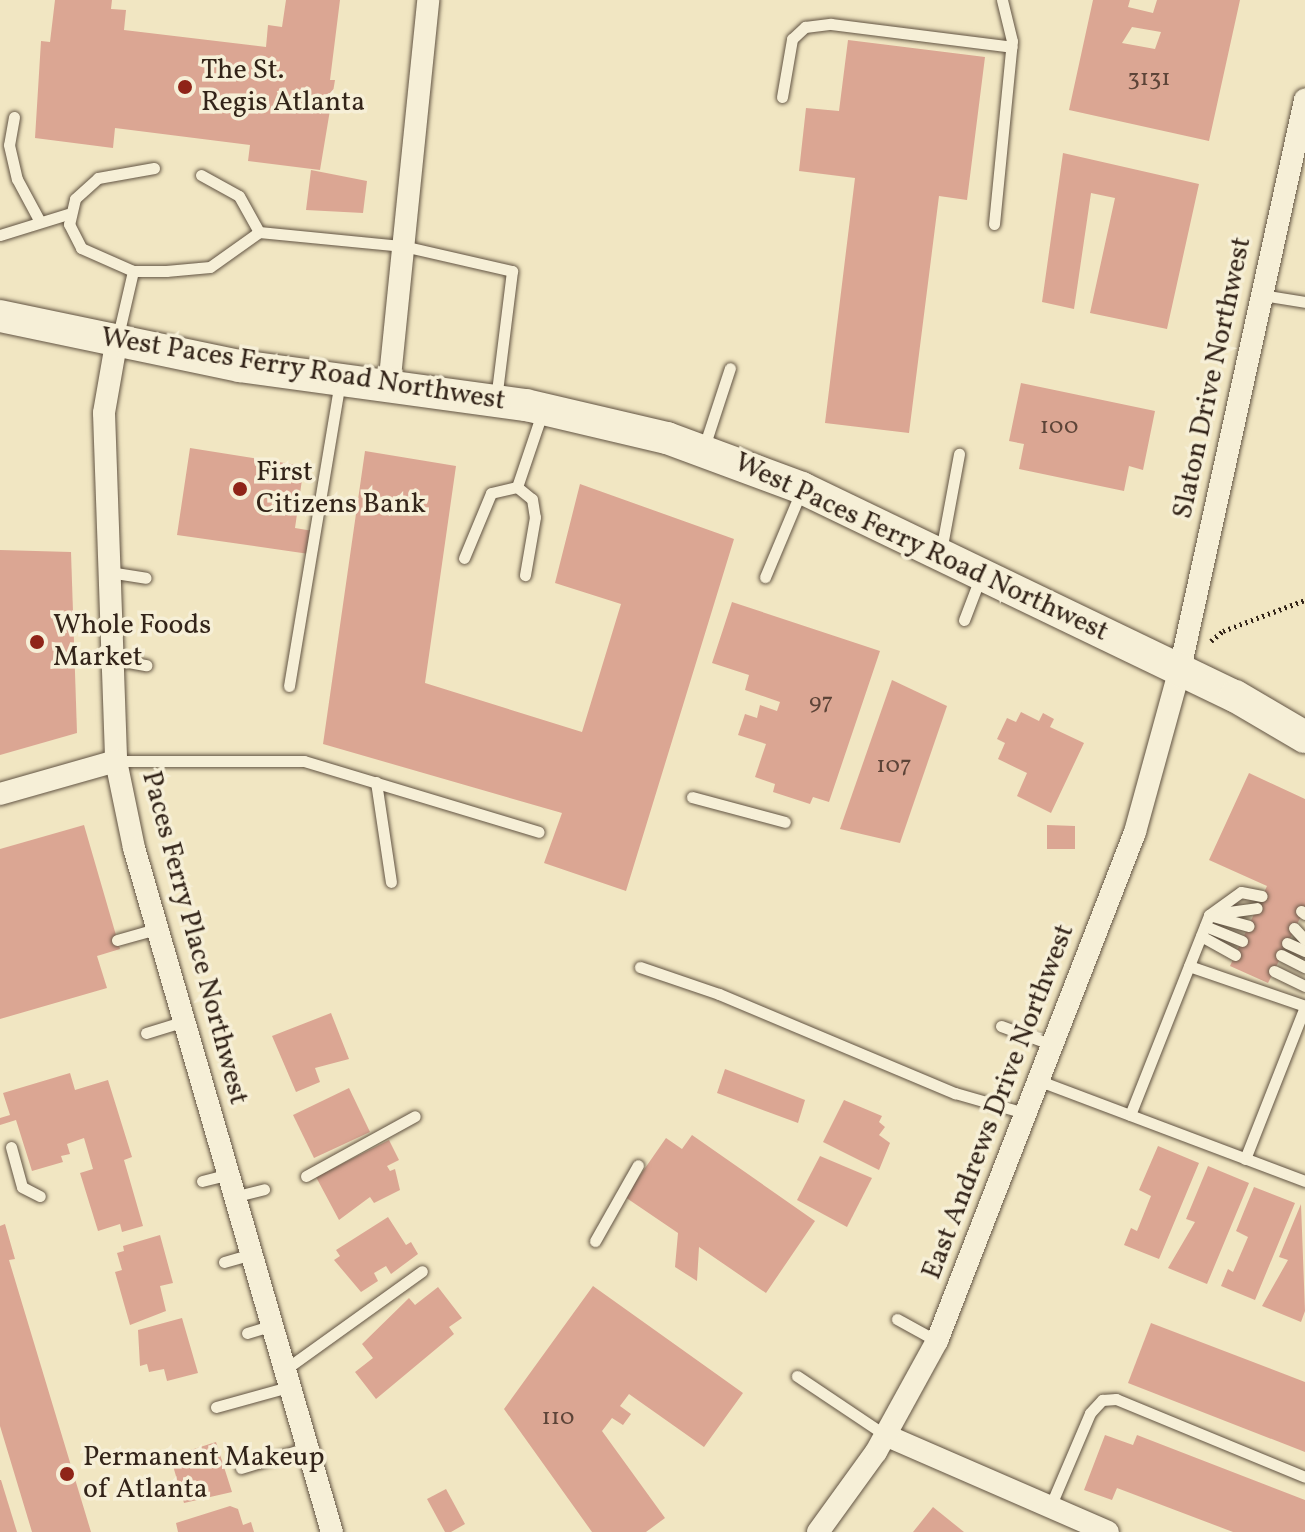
<!DOCTYPE html>
<style>
body{margin:0}
#map{position:relative;width:1305px;height:1532px;overflow:hidden;background:#f1e6c2;font-family:Vollkorn,serif}
div>[style]{position:absolute}
[style*='--x']{left:calc(var(--x)*1px);top:calc(var(--y)*1px);width:calc(var(--w)*1px);rotate:calc(var(--a)*1deg)}
.building>*{inset:0;background:#dba693}
.path>*{height:5px;margin-top:-2.5px;transform-origin:0;background:repeating-linear-gradient(90deg,#332419 0 2px,transparent 0 6px)}
.roads{filter:drop-shadow(0 0 2px #625443) drop-shadow(0 0 2px #625443)}
.service>*{height:11px;margin:-5.5px;padding:0 5.5px;transform-origin:5.5px;border-radius:5.5px;background:#f6efd7}
.minor>*{height:22px;margin:-11px;padding:0 11px;transform-origin:11px;border-radius:11px;background:#f6efd7}
.secondary>*{height:32px;margin:-16px;padding:0 16px;transform-origin:16px;border-radius:16px;background:#f6efd7}
.dots>*{width:22px;height:22px;translate:-50% -50%;box-sizing:border-box;border:4px solid #f6efd7;border-radius:50%}
span{translate:-50% -50%;white-space:nowrap;text-align:center;line-height:1.15;-webkit-text-stroke:7px #f6efd7;paint-order:stroke}
.number-label{font-size:24px;color:#5d4438}
.number-label span{-webkit-text-stroke-width:0}
.poi-label{font-size:28px;color:#332419}
.left{translate:0 -50%;text-align:left}
.street-label{font-size:28px;color:#332419}
</style>
<div id="map">
<div class="building">
<i style="clip-path:polygon(55px 0,112px 0,111px 9px,126px 10px,124px 30px,266px 47px,268px 25px,282px 27px,286px 0,340px 0,330px 80px,335px 80px,320px 170px,248px 161px,250px 145px,115px 128px,113px 148px,35px 138px,41px 41px,50px 42px)"></i>
<i style="clip-path:polygon(evenodd,1093px 0,1130px 0,1128px 7px,1153px 13px,1157px 0,1240px 0,1209px 141px,1069px 110px,1093px 0,1132px 27px,1161px 32px,1155px 49px,1122px 43px,1132px 27px)"></i>
<i style="clip-path:polygon(848px 40px,985px 57px,967px 200px,939px 196px,909px 433px,825px 423px,855px 178px,799px 171px,806px 108px,839px 111px)"></i>
<i style="clip-path:polygon(1063px 153px,1199px 184px,1167px 329px,1090px 313px,1115px 198px,1091px 193px,1074px 309px,1042px 302px)"></i>
<i style="clip-path:polygon(311px 170px,367px 181px,363px 213px,306px 210px)"></i>
<i style="clip-path:polygon(1021px 383px,1155px 411px,1143px 470px,1129px 466px,1124px 491px,1019px 469px,1024px 444px,1009px 441px)"></i>
<i style="clip-path:polygon(190px 448px,304px 466px,295px 528px,313px 531px,309px 554px,177px 535px)"></i>
<i style="clip-path:polygon(365px 451px,456px 466px,425px 683px,582px 732px,621px 604px,555px 583px,580px 484px,734px 539px,626px 891px,544px 863px,562px 813px,323px 744px)"></i>
<i style="clip-path:polygon(0 550px,71px 552px,77px 733px,0 755px)"></i>
<i style="clip-path:polygon(732px 602px,880px 651px,829px 802px,813px 797px,810px 804px,773px 792px,775px 784px,755px 777px,766px 744px,738px 735px,745px 714px,757px 718px,760px 705px,777px 711px,780px 702px,745px 690px,749px 675px,712px 663px)"></i>
<i style="clip-path:polygon(892px 680px,947px 706px,900px 843px,840px 829px)"></i>
<i style="clip-path:polygon(1021px 712px,1039px 721px,1043px 713px,1054px 719px,1050px 727px,1084px 743px,1051px 813px,1017px 796px,1027px 773px,998px 759px,1005px 743px,997px 739px,1007px 718px,1016px 722px)"></i>
<i style="clip-path:polygon(1249px 773px,1305px 799px,1305px 908px,1268px 983px,1230px 966px,1267px 886px,1209px 860px)"></i>
<i style="clip-path:polygon(84px 825px,120px 949px,97px 956px,107px 988px,0 1019px,0 849px)"></i>
<i style="clip-path:polygon(1047px 825px,1075px 826px,1075px 849px,1047px 849px)"></i>
<i style="clip-path:polygon(331px 1013px,349px 1059px,315px 1068px,320px 1082px,296px 1092px,272px 1036px)"></i>
<i style="clip-path:polygon(725px 1069px,805px 1100px,798px 1123px,717px 1093px)"></i>
<i style="clip-path:polygon(70px 1073px,75px 1090px,108px 1080px,132px 1157px,124px 1160px,143px 1226px,122px 1232px,120px 1224px,98px 1231px,80px 1173px,93px 1169px,84px 1138px,67px 1144px,70px 1154px,61px 1156px,63px 1162px,32px 1171px,16px 1120px,0 1125px,0 1118px,10px 1115px,3px 1093px)"></i>
<i style="clip-path:polygon(349px 1088px,370px 1132px,314px 1158px,293px 1115px)"></i>
<i style="clip-path:polygon(844px 1100px,882px 1116px,879px 1122px,885px 1127px,879px 1135px,890px 1143px,879px 1170px,823px 1142px)"></i>
<i style="clip-path:polygon(692px 1135px,815px 1221px,766px 1293px,699px 1247px,697px 1281px,675px 1267px,678px 1233px,625px 1197px,666px 1138px,682px 1149px)"></i>
<i style="clip-path:polygon(389px 1140px,399px 1160px,387px 1166px,390px 1171px,395px 1169px,400px 1190px,374px 1203px,370px 1197px,339px 1220px,316px 1177px)"></i>
<i style="clip-path:polygon(1158px 1146px,1199px 1163px,1159px 1259px,1124px 1245px,1131px 1228px,1137px 1231px,1151px 1196px,1139px 1190px)"></i>
<i style="clip-path:polygon(820px 1156px,872px 1178px,847px 1227px,797px 1200px)"></i>
<i style="clip-path:polygon(1208px 1166px,1249px 1183px,1207px 1284px,1168px 1268px,1195px 1222px,1186px 1219px)"></i>
<i style="clip-path:polygon(1254px 1187px,1295px 1203px,1255px 1300px,1221px 1286px,1228px 1269px,1233px 1272px,1248px 1237px,1236px 1231px)"></i>
<i style="clip-path:polygon(1301px 1204px,1305px 1311px,1301px 1322px,1262px 1306px,1288px 1260px,1279px 1257px)"></i>
<i style="clip-path:polygon(388px 1217px,406px 1245px,411px 1242px,418px 1254px,391px 1274px,386px 1266px,374px 1273px,378px 1281px,361px 1292px,334px 1260px,340px 1256px,336px 1250px)"></i>
<i style="clip-path:polygon(5px 1224px,15px 1259px,9px 1260px,91px 1532px,32px 1532px,0 1426px,0 1226px)"></i>
<i style="clip-path:polygon(160px 1235px,173px 1283px,160px 1286px,166px 1311px,130px 1325px,115px 1272px,122px 1270px,117px 1253px,124px 1251px,123px 1246px)"></i>
<i style="clip-path:polygon(593px 1286px,743px 1393px,704px 1447px,629px 1394px,620px 1406px,631px 1414px,623px 1425px,612px 1418px,602px 1431px,665px 1518px,646px 1532px,592px 1532px,504px 1409px)"></i>
<i style="clip-path:polygon(438px 1287px,462px 1318px,449px 1327px,454px 1334px,376px 1399px,355px 1372px,373px 1358px,362px 1344px,409px 1298px,415px 1305px)"></i>
<i style="clip-path:polygon(182px 1318px,198px 1373px,167px 1381px,164px 1369px,149px 1372px,147px 1364px,140px 1366px,138px 1330px)"></i>
<i style="clip-path:polygon(1151px 1323px,1305px 1382px,1305px 1452px,1128px 1383px)"></i>
<i style="clip-path:polygon(1105px 1435px,1133px 1445px,1137px 1435px,1305px 1500px,1305px 1532px,1233px 1532px,1117px 1488px,1112px 1500px,1084px 1490px)"></i>
<i style="clip-path:polygon(216px 1442px,232px 1492px,184px 1503px,173px 1466px,178px 1465px,175px 1455px)"></i>
<i style="clip-path:polygon(0 1480px,1px 1480px,17px 1532px,0 1532px)"></i>
<i style="clip-path:polygon(446px 1489px,465px 1524px,451px 1532px,445px 1532px,427px 1499px)"></i>
<i style="clip-path:polygon(230px 1506px,238px 1509px,243px 1525px,251px 1522px,254px 1532px,178px 1532px,176px 1523px)"></i>
<i style="clip-path:polygon(933px 1507px,964px 1532px,913px 1532px)"></i>
</div>
<div class="path">
<i style="--x:1211;--y:641;--w:16;--a:-40"></i>
<i style="--x:1223;--y:631;--w:88;--a:-20.7"></i>
</div>
<div class="roads">
<div class="service">
<i style="--x:782;--y:97;--w:59;--a:-80.2"></i>
<i style="--x:792;--y:39;--w:18;--a:-43"></i>
<i style="--x:805;--y:27;--w:26;--a:-7"></i>
<i style="--x:831;--y:24;--w:182;--a:7.2"></i>
<i style="--x:14;--y:117;--w:28;--a:100"></i>
<i style="--x:9;--y:145;--w:35;--a:77"></i>
<i style="--x:17;--y:179;--w:47;--a:61.8"></i>
<i style="--x:154;--y:168;--w:57;--a:169.9"></i>
<i style="--x:98;--y:178;--w:31;--a:138"></i>
<i style="--x:75;--y:199;--w:26;--a:103"></i>
<i style="--x:69;--y:224;--w:27;--a:63"></i>
<i style="--x:81;--y:248;--w:57;--a:23.9"></i>
<i style="--x:133;--y:271;--w:33;--a:0"></i>
<i style="--x:166;--y:271;--w:44;--a:-5.2"></i>
<i style="--x:210;--y:267;--w:60;--a:-35.5"></i>
<i style="--x:259;--y:232;--w:145;--a:5.6"></i>
<i style="--x:403;--y:246;--w:112;--a:12.9"></i>
<i style="--x:512;--y:271;--w:130;--a:97.1"></i>
<i style="--x:201;--y:175;--w:43;--a:28.9"></i>
<i style="--x:239;--y:196;--w:41;--a:60.9"></i>
<i style="--x:994;--y:224;--w:184;--a:-84.4"></i>
<i style="--x:1012;--y:41;--w:42;--a:-103.7"></i>
<i style="--x:0;--y:235;--w:71;--a:-17.2"></i>
<i style="--x:1262;--y:295;--w:44;--a:9.2"></i>
<i style="--x:117;--y:340;--w:71;--a:-76.9"></i>
<i style="--x:703;--y:450;--w:86;--a:-71.8"></i>
<i style="--x:517;--y:487;--w:19;--a:39"></i>
<i style="--x:532;--y:499;--w:18;--a:81"></i>
<i style="--x:535;--y:517;--w:59;--a:99.8"></i>
<i style="--x:941;--y:551;--w:99;--a:-79.5"></i>
<i style="--x:464;--y:558;--w:70;--a:-67.4"></i>
<i style="--x:491;--y:493;--w:27;--a:-13"></i>
<i style="--x:517;--y:487;--w:78;--a:-71.3"></i>
<i style="--x:109;--y:572;--w:37;--a:9"></i>
<i style="--x:765;--y:577;--w:95;--a:-67.2"></i>
<i style="--x:964;--y:620;--w:45;--a:-69.1"></i>
<i style="--x:111;--y:659;--w:36;--a:10"></i>
<i style="--x:289;--y:686;--w:309;--a:-80.5"></i>
<i style="--x:116;--y:761;--w:188;--a:0"></i>
<i style="--x:304;--y:761;--w:245;--a:16.8"></i>
<i style="--x:376;--y:782;--w:101;--a:81.5"></i>
<i style="--x:692;--y:797;--w:96;--a:15"></i>
<i style="--x:1301;--y:911;--w:5;--a:37"></i>
<i style="--x:1214;--y:914;--w:43;--a:-7.9"></i>
<i style="--x:1209;--y:915;--w:39;--a:-36"></i>
<i style="--x:1241;--y:892;--w:21;--a:11"></i>
<i style="--x:1205;--y:926;--w:40;--a:22"></i>
<i style="--x:1294;--y:928;--w:16;--a:47"></i>
<i style="--x:1201;--y:936;--w:39;--a:29"></i>
<i style="--x:117;--y:940;--w:41;--a:-15.8"></i>
<i style="--x:1287;--y:943;--w:20;--a:24"></i>
<i style="--x:1281;--y:955;--w:27;--a:27"></i>
<i style="--x:1189;--y:966;--w:123;--a:19"></i>
<i style="--x:640;--y:967;--w:83;--a:18.9"></i>
<i style="--x:719;--y:994;--w:256;--a:22.8"></i>
<i style="--x:955;--y:1093;--w:76;--a:16"></i>
<i style="--x:1274;--y:971;--w:34;--a:26"></i>
<i style="--x:1001;--y:1026;--w:55;--a:20.1"></i>
<i style="--x:146;--y:1033;--w:39;--a:-17"></i>
<i style="--x:1040;--y:1081;--w:283;--a:20.7"></i>
<i style="--x:1130;--y:1115;--w:215;--a:-68.4"></i>
<i style="--x:1209;--y:915;--w:41;--a:15.4"></i>
<i style="--x:11;--y:1147;--w:41;--a:74.6"></i>
<i style="--x:22;--y:1187;--w:20;--a:27"></i>
<i style="--x:1245;--y:1159;--w:163;--a:-68.5"></i>
<i style="--x:306;--y:1176;--w:124;--a:-28.8"></i>
<i style="--x:202;--y:1181;--w:25;--a:-14"></i>
<i style="--x:233;--y:1197;--w:32;--a:-14"></i>
<i style="--x:595;--y:1241;--w:87;--a:-60.5"></i>
<i style="--x:224;--y:1262;--w:25;--a:-16"></i>
<i style="--x:897;--y:1319;--w:46;--a:28.8"></i>
<i style="--x:247;--y:1333;--w:24;--a:-17"></i>
<i style="--x:283;--y:1371;--w:171;--a:-35.7"></i>
<i style="--x:797;--y:1376;--w:106;--a:33.8"></i>
<i style="--x:216;--y:1407;--w:75;--a:-15.5"></i>
<i style="--x:241;--y:1468;--w:69;--a:-16.9"></i>
<i style="--x:1050;--y:1507;--w:102;--a:-66.9"></i>
<i style="--x:1090;--y:1413;--w:18;--a:-47"></i>
<i style="--x:1102;--y:1400;--w:14;--a:-4"></i>
<i style="--x:1116;--y:1399;--w:204;--a:22.4"></i>
</div>
<div class="minor">
<i style="--x:116;--y:344;--w:70;--a:99.9"></i>
<i style="--x:104;--y:413;--w:348;--a:88"></i>
<i style="--x:116;--y:761;--w:89;--a:78.3"></i>
<i style="--x:134;--y:848;--w:712;--a:73.86"></i>
<i style="--x:389;--y:387;--w:389;--a:-84.2"></i>
<i style="--x:0;--y:794;--w:121;--a:-15.9"></i>
<i style="--x:885;--y:1435;--w:243;--a:23.5"></i>
<i style="--x:818;--y:1532;--w:99;--a:-54.1"></i>
<i style="--x:876;--y:1452;--w:127;--a:-61.2"></i>
<i style="--x:937;--y:1341;--w:546;--a:-68.74"></i>
<i style="--x:1135;--y:832;--w:169;--a:-74.6"></i>
<i style="--x:1180;--y:669;--w:583;--a:-77.61"></i>
</div>
<div class="secondary">
<i style="--x:0;--y:316;--w:245;--a:11.8"></i>
<i style="--x:240;--y:366;--w:289;--a:7.8"></i>
<i style="--x:526;--y:405;--w:145;--a:13.2"></i>
<i style="--x:667;--y:438;--w:144;--a:20.3"></i>
<i style="--x:802;--y:488;--w:480;--a:25.7"></i>
<i style="--x:1235;--y:696;--w:81;--a:30.4"></i>
</div>
</div>
<div class="dots">
<i style="left:185px;top:87px;background:#8f2418"></i>
<i style="left:240px;top:489px;background:#8f2418"></i>
<i style="left:37px;top:642px;background:#8f2418"></i>
<i style="left:67px;top:1474px;background:#8f2418"></i>
</div>
<div class="number-label">
<span style="left:1149px;top:80px">3131</span>
<span style="left:1059px;top:428px">100</span>
<span style="left:821px;top:704px">97</span>
<span style="left:894px;top:767px">107</span>
<span style="left:558px;top:1419px">110</span>
</div>
<div class="poi-label">
<span class="left" style="left:201px;top:87px">The St.<br>Regis Atlanta</span>
<span class="left" style="left:256px;top:489px">First<br>Citizens Bank</span>
<span class="left" style="left:53px;top:642px">Whole Foods<br>Market</span>
<span class="left" style="left:83px;top:1474px">Permanent Makeup<br>of Atlanta</span>
</div>
<div class="street-label">
<span style="left:303px;top:370px;rotate:9deg">West Paces Ferry Road Northwest</span>
<span style="left:1213px;top:378px;rotate:-78deg">Slaton Drive Northwest</span>
<span style="left:921px;top:548px;rotate:25deg">West Paces Ferry Road Northwest</span>
<span style="left:194px;top:938px;rotate:75deg">Paces Ferry Place Northwest</span>
<span style="left:999px;top:1102px;rotate:-69deg">East Andrews Drive Northwest</span>
</div>
</div>
